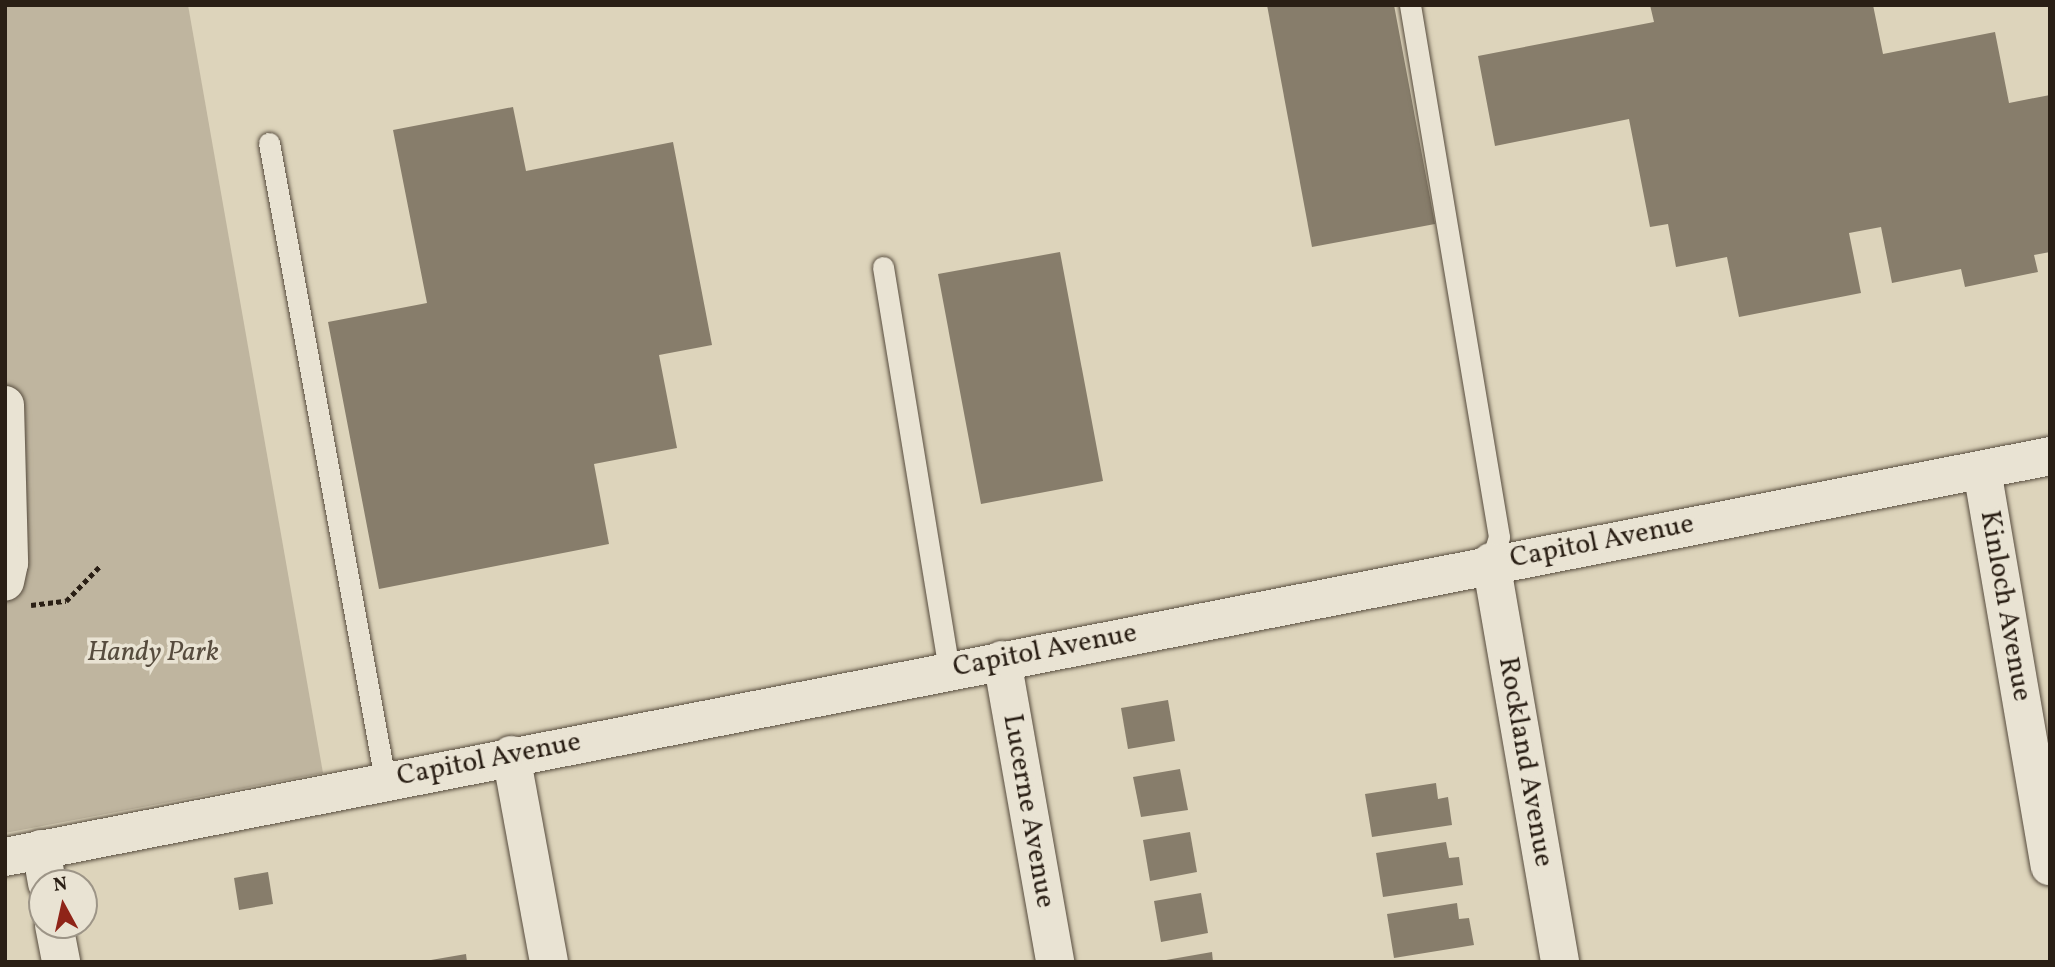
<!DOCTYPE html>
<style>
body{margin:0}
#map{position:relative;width:2055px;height:967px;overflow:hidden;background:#ddd4bb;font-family:Vollkorn,serif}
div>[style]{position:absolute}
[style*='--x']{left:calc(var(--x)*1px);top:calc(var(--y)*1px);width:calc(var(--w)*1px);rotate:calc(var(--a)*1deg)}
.green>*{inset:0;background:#bfb59f}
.building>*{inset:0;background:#877d6b}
.path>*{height:4.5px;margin-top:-2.25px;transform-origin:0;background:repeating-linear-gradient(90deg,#2a1f15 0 5px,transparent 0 8.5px)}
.roads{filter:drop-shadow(0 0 2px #574c3e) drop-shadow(0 0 2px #574c3e)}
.lane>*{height:21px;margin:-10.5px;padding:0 10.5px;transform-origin:10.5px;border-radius:10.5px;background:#e9e3d3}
.street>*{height:38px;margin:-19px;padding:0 19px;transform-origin:19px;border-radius:19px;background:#e9e3d3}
span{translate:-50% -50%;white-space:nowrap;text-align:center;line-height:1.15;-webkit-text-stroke:7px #e9e3d3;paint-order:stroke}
.street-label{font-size:28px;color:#2a1f15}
.park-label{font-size:28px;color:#574c3e;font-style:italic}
.frame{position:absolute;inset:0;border:7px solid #2a1f15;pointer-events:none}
.north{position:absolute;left:28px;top:869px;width:70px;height:70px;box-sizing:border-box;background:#e9e3d3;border:2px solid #9d9587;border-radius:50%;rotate:352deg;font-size:19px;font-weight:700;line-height:28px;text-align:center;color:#2a1f15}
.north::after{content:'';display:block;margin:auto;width:24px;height:32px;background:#8f2418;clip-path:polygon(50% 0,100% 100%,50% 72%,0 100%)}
</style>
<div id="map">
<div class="green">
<i style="clip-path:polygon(5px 5px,188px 5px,323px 773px,5px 833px)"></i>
</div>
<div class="building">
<i style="clip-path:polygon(1267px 5px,1394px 5px,1435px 224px,1312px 247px)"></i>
<i style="clip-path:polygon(1650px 5px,1873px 5px,1883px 54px,1995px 32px,2009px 103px,2050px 95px,2050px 252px,2034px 255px,2038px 272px,1965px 287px,1961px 269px,1892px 283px,1881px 227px,1849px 233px,1861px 293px,1739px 317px,1727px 257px,1676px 267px,1668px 224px,1650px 227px,1629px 119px,1495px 146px,1478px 56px,1654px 22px)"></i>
<i style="clip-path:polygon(513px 107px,526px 171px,673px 142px,712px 345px,659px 355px,677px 448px,594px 464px,609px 544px,379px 589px,328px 322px,427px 303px,393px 130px)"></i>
<i style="clip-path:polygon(1060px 252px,1103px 481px,981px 504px,938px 274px)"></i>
<i style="clip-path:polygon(1168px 700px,1175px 741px,1128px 749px,1121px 708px)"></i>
<i style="clip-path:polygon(1180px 769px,1188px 810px,1141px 817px,1133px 777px)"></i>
<i style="clip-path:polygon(1436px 783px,1438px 799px,1448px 797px,1452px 825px,1372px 837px,1365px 794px)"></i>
<i style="clip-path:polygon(1190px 832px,1197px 872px,1150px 881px,1143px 840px)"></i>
<i style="clip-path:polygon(1446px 842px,1449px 858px,1459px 857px,1463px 885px,1383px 897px,1376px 853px)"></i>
<i style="clip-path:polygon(268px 872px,273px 904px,239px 910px,234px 878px)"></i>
<i style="clip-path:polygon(1201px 893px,1208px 933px,1161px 942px,1154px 901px)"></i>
<i style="clip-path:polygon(1457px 903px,1459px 919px,1469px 918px,1474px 945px,1394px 958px,1387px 914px)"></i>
<i style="clip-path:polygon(1212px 952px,1213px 962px,1166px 962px,1166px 960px)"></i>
<i style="clip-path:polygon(466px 954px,467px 962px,431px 962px,431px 960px)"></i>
</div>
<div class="path">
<i style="--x:31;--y:605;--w:35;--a:-7"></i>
<i style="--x:66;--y:601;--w:50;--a:-45.8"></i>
</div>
<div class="roads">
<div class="lane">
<i style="--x:1410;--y:5;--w:539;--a:80.5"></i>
<i style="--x:1499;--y:537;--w:26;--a:108"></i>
<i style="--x:269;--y:143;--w:647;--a:79.68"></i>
<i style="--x:883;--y:267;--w:408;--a:80.7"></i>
</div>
<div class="street">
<i style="--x:5;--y:405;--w:158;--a:88.5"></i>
<i style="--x:9;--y:563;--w:19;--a:102"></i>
<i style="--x:1982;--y:470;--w:402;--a:80.3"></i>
<i style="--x:1491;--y:562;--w:406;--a:80.2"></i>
<i style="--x:1002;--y:660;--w:307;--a:80"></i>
<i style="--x:511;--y:755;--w:210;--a:79.6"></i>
<i style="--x:41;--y:849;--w:35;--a:80"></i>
<i style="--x:5;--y:857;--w:2084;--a:-11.09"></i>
<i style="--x:54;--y:925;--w:38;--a:79"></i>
</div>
</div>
<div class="street-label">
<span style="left:1602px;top:542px;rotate:-11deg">Capitol Avenue</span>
<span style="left:2005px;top:606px;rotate:80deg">Kinloch Avenue</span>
<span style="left:1045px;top:651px;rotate:-11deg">Capitol Avenue</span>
<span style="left:489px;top:760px;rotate:-11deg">Capitol Avenue</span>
<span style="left:1525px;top:762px;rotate:80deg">Rockland Avenue</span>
<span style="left:1028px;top:811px;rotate:80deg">Lucerne Avenue</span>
</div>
<div class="park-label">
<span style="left:153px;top:653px">Handy Park</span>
</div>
<div class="frame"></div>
<div class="north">N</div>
</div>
